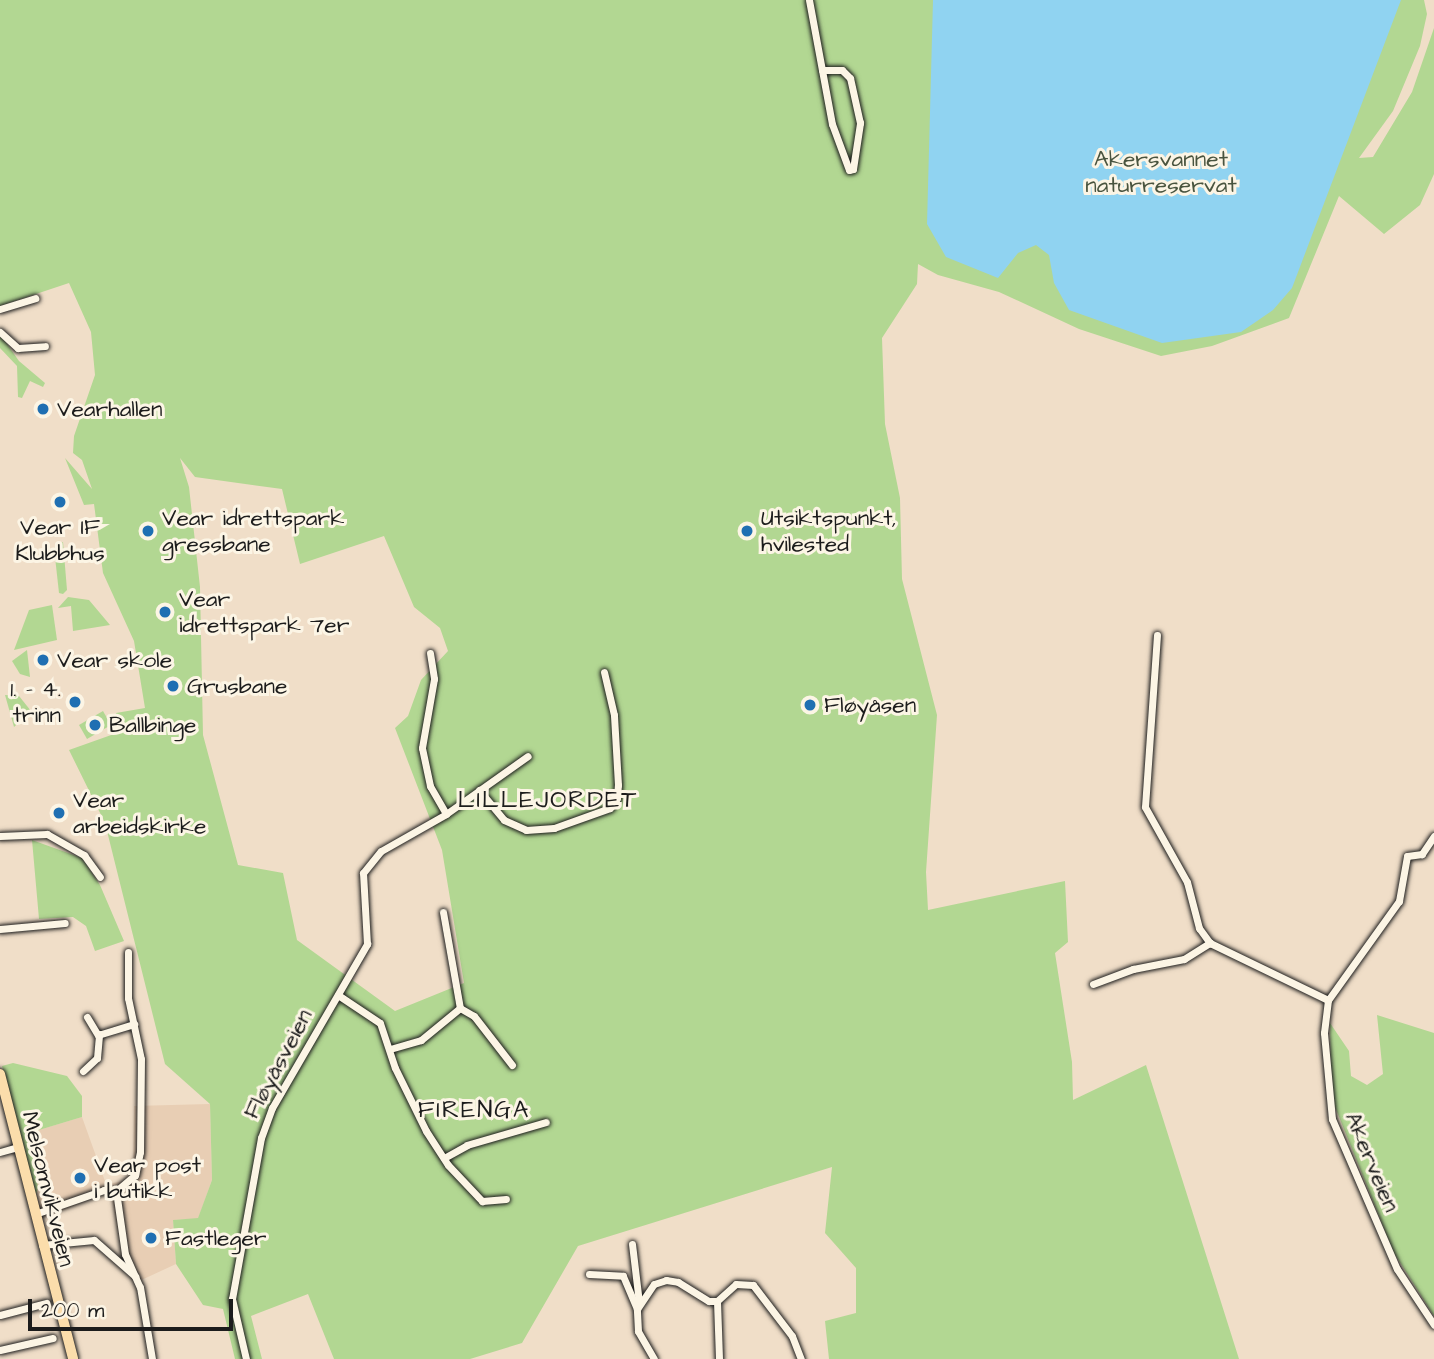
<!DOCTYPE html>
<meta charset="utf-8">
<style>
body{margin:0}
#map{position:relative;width:1434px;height:1359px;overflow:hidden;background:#f0dec8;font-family:"Architects Daughter",sans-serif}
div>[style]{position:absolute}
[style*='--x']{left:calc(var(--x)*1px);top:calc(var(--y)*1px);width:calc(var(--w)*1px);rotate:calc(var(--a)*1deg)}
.built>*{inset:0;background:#e8ceb4}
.green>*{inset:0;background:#b2d792}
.water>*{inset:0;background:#90d3f1}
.roads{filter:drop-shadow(0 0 2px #1c1c1c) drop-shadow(0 0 2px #1c1c1c)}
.minor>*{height:7px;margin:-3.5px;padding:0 3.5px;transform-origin:3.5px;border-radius:3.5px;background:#fcf5e5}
.major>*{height:10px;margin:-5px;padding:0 5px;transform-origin:5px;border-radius:5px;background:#fbddab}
.dots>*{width:19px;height:19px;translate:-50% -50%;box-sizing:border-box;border:4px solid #fcf5e5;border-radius:50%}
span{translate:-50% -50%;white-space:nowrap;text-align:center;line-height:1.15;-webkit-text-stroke:6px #fcf5e5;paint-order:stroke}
.park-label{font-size:23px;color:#49543f}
.poi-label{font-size:23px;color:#1c1c1c}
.left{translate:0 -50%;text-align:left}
.right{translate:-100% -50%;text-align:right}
.street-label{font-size:23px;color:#1c1c1c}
.neighbourhood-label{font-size:24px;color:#1c1c1c;letter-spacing:2px}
.scale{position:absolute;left:28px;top:1299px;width:205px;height:32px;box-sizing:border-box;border:4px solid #1c1c1c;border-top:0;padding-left:9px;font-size:21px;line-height:24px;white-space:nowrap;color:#1c1c1c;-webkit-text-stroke:5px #fcf5e5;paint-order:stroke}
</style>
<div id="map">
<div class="built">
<i style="clip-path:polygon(210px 1104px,212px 1180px,198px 1219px,173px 1220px,176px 1264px,135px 1283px,122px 1255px,112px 1199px,105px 1194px,41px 1219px,25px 1134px,82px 1117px,106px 1184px,125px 1181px,133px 1170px,134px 1106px)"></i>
</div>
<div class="green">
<i style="clip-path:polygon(evenodd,0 0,1424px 0,1427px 14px,1420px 46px,1393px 111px,1359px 158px,1373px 157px,1412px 92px,1434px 28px,1434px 174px,1420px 205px,1384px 234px,1339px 196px,1289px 318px,1212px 346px,1161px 356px,1079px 329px,999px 292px,938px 275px,918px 264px,917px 284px,882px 338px,885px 424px,900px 498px,902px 579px,937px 715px,926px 872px,928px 910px,1065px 881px,1068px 942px,1055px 953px,1072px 1062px,1073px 1100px,1146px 1065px,1239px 1359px,829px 1359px,825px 1321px,856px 1313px,856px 1268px,825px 1233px,832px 1167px,578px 1246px,522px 1343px,470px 1359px,334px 1359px,308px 1294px,251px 1316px,262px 1359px,235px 1359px,223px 1309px,203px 1305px,176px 1264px,173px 1220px,198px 1218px,212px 1180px,210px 1104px,165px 1064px,105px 823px,69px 750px,114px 734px,116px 713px,145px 708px,134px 641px,103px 573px,94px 504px,84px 505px,65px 458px,92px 489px,82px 460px,73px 453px,74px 436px,95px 375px,91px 332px,69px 283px,0 306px,0 0,180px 458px,195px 477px,282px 489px,300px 564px,384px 536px,414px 607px,440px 628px,448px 651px,421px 680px,408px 716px,395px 728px,442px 850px,464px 983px,395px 1011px,297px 940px,283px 873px,238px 865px,203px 735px,200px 587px,189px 487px,180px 458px)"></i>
<i style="clip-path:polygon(0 334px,19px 361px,45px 383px,43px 387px,30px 381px,22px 398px,18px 397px,17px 366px,0 348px)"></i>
<i style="clip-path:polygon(63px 542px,67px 590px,63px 594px,59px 593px,54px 548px)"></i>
<i style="clip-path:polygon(68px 597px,89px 600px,110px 625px,73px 631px,71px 606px,58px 608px)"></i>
<i style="clip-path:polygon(52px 605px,57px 640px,14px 650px,29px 610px)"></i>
<i style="clip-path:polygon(27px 650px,30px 677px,20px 674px,12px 661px)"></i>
<i style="clip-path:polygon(5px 695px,19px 696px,31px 711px,14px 727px)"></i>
<i style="clip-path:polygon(103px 711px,111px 725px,87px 739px,79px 725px)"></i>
<i style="clip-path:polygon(32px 840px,82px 858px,100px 885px,124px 941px,95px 951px,86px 926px,73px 917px,39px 919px)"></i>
<i style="clip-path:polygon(1377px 1015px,1434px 1033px,1434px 1316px,1394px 1253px,1331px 1097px,1330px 1023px,1349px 1051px,1351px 1076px,1367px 1085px,1383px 1074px)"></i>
<i style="clip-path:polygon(13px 1063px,67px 1076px,82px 1096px,82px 1117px,29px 1133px,38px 1188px,35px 1197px,2px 1066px)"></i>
</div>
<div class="water">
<i style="clip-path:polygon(933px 0,1401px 0,1292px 288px,1273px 310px,1241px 332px,1162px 343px,1069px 310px,1054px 283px,1049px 255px,1036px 245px,1018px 253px,998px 278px,946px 257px,927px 224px)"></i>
</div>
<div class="roads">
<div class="minor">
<i style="--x:809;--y:0;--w:126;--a:79.5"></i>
<i style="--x:832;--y:124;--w:49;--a:69.7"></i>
<i style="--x:849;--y:170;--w:4;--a:-14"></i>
<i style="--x:853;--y:169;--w:47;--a:-81.3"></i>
<i style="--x:860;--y:123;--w:46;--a:-102.5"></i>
<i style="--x:850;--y:78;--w:11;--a:-135"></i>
<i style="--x:842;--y:70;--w:20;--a:180"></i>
<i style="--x:0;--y:309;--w:37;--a:-17"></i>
<i style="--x:0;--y:332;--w:24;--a:42"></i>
<i style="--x:18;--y:348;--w:27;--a:-4"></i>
<i style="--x:1157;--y:635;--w:172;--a:94"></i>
<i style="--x:1145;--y:807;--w:86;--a:60.8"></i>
<i style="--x:1187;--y:882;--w:48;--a:75.4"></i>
<i style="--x:1199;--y:928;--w:19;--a:54"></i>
<i style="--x:1210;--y:943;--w:131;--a:25.8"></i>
<i style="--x:430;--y:653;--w:26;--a:81"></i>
<i style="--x:434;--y:679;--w:70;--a:99.9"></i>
<i style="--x:422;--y:748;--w:39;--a:78"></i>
<i style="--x:430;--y:786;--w:32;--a:60"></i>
<i style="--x:479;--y:790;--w:39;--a:50"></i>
<i style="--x:504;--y:820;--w:24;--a:24"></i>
<i style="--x:526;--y:830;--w:28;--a:-4"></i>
<i style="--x:554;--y:828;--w:59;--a:-19.7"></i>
<i style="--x:610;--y:808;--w:12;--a:-55"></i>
<i style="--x:617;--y:798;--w:13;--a:-86"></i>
<i style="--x:618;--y:785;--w:70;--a:-93.3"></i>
<i style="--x:614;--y:715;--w:44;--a:-103.1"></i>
<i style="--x:0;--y:836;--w:47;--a:-2.4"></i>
<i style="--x:47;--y:834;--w:43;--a:29.6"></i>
<i style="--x:84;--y:855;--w:27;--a:54"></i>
<i style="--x:1434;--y:836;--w:22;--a:124"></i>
<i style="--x:1422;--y:854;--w:15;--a:172"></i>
<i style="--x:1407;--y:856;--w:46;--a:100.1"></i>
<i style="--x:1399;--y:901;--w:122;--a:125.6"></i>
<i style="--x:1328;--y:1000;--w:33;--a:97"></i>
<i style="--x:1324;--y:1033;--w:86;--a:84.7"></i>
<i style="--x:1332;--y:1119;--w:163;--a:66.6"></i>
<i style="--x:1397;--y:1269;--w:67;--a:56.5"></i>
<i style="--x:443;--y:912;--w:97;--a:80"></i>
<i style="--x:0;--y:929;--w:65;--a:-5.3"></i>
<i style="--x:128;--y:952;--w:46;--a:90"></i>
<i style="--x:128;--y:998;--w:62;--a:78"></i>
<i style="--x:141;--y:1059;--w:93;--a:90.6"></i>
<i style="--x:140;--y:1152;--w:24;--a:102"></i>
<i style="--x:135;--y:1175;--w:25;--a:140"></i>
<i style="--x:116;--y:1191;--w:64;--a:81.9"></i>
<i style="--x:125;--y:1254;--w:36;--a:66"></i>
<i style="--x:140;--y:1287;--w:73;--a:80.5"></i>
<i style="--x:1093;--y:984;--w:43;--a:-20.6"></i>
<i style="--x:1133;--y:969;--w:52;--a:-11.1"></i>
<i style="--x:1184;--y:959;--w:31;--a:-32"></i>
<i style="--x:338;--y:995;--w:50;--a:33.7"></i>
<i style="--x:380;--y:1023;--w:47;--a:71.6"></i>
<i style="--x:395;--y:1068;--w:70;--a:63.8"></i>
<i style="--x:426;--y:1131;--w:40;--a:57.1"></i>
<i style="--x:448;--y:1165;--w:50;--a:46.6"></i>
<i style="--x:482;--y:1201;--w:24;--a:-5"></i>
<i style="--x:460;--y:1008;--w:16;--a:30"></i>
<i style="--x:474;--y:1016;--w:62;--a:52.2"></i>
<i style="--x:87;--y:1017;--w:21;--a:59"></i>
<i style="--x:98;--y:1035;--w:38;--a:-17"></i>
<i style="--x:390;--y:1049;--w:32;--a:-16"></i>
<i style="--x:421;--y:1040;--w:50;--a:-39.4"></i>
<i style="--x:83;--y:1071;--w:19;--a:-43"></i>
<i style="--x:97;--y:1058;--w:24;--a:-85"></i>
<i style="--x:0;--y:1152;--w:19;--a:-16"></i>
<i style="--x:444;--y:1158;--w:26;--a:-29"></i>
<i style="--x:467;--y:1145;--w:82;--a:-16.2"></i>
<i style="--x:35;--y:1214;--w:73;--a:-19.2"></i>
<i style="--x:104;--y:1190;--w:12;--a:5"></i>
<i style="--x:632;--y:1244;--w:59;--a:83.2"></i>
<i style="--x:42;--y:1245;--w:52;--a:-5.5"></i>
<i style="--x:94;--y:1240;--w:55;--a:41.3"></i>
<i style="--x:589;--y:1274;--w:34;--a:3"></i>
<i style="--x:623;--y:1276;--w:36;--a:67"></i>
<i style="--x:717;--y:1301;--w:58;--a:88"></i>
<i style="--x:0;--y:1315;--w:48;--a:-14.6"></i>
<i style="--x:0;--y:1350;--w:54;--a:-12.8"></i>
<i style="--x:246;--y:1359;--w:62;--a:-103.1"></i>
<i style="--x:232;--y:1299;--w:164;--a:-79.8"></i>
<i style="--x:261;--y:1138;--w:32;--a:-70"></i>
<i style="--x:272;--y:1108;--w:190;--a:-59.9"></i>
<i style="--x:367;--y:944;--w:71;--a:-93.2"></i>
<i style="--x:363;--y:873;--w:28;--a:-51"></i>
<i style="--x:381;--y:851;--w:75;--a:-29.6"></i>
<i style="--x:446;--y:814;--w:100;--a:-35.3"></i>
<i style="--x:654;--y:1359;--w:32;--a:-120"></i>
<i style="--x:638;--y:1331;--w:22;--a:-93"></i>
<i style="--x:637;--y:1309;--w:30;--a:-56"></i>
<i style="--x:654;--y:1284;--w:13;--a:-18"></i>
<i style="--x:666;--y:1280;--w:12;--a:9"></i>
<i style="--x:678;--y:1282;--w:36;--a:32"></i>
<i style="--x:709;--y:1301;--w:8;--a:0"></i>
<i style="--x:717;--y:1301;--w:25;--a:-42"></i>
<i style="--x:736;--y:1284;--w:17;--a:3"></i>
<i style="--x:753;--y:1285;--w:64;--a:52.6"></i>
<i style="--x:792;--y:1336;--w:25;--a:69"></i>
</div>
<div class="major">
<i style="--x:0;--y:1074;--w:294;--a:75.6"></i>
</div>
</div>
<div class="dots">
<i style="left:43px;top:409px;background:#1f6fb2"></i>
<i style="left:60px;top:502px;background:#1f6fb2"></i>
<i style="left:148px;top:531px;background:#1f6fb2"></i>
<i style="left:747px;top:531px;background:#1f6fb2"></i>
<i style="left:165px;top:612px;background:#1f6fb2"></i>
<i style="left:43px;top:660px;background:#1f6fb2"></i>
<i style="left:173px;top:686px;background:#1f6fb2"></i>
<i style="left:75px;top:702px;background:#1f6fb2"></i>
<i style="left:810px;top:705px;background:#1f6fb2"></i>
<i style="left:95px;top:725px;background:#1f6fb2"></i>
<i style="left:59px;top:813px;background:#1f6fb2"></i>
<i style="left:80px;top:1178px;background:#1f6fb2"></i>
<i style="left:151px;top:1238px;background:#1f6fb2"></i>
</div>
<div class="park-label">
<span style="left:1161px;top:172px">Akersvannet<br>naturreservat</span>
</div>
<div class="poi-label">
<span class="left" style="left:57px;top:409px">Vearhallen</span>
<span class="left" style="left:162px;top:531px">Vear idrettspark<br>gressbane</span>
<span class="left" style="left:761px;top:531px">Utsiktspunkt,<br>hvilested</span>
<span style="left:60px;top:540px">Vear IF<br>Klubbhus</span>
<span class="left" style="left:179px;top:612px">Vear<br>idrettspark 7er</span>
<span class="left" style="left:57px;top:660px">Vear skole</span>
<span class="left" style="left:187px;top:686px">Grusbane</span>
<span class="right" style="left:61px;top:702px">1. - 4.<br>trinn</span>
<span class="left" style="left:824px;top:705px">Fløyåsen</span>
<span class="left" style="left:109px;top:725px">Ballbinge</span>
<span class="left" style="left:73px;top:813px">Vear<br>arbeidskirke</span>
<span class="left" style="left:94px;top:1178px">Vear post<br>i butikk</span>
<span class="left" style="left:165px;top:1238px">Fastleger</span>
</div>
<div class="street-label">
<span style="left:278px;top:1064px;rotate:-62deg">Fløyåsveien</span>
<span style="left:1372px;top:1162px;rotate:67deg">Akerveien</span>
<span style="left:48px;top:1189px;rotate:76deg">Melsomvikveien</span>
</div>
<div class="neighbourhood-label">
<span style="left:548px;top:801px">LILLEJORDET</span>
<span style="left:474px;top:1111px">FIRENGA</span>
</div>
<div class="scale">200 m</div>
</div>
